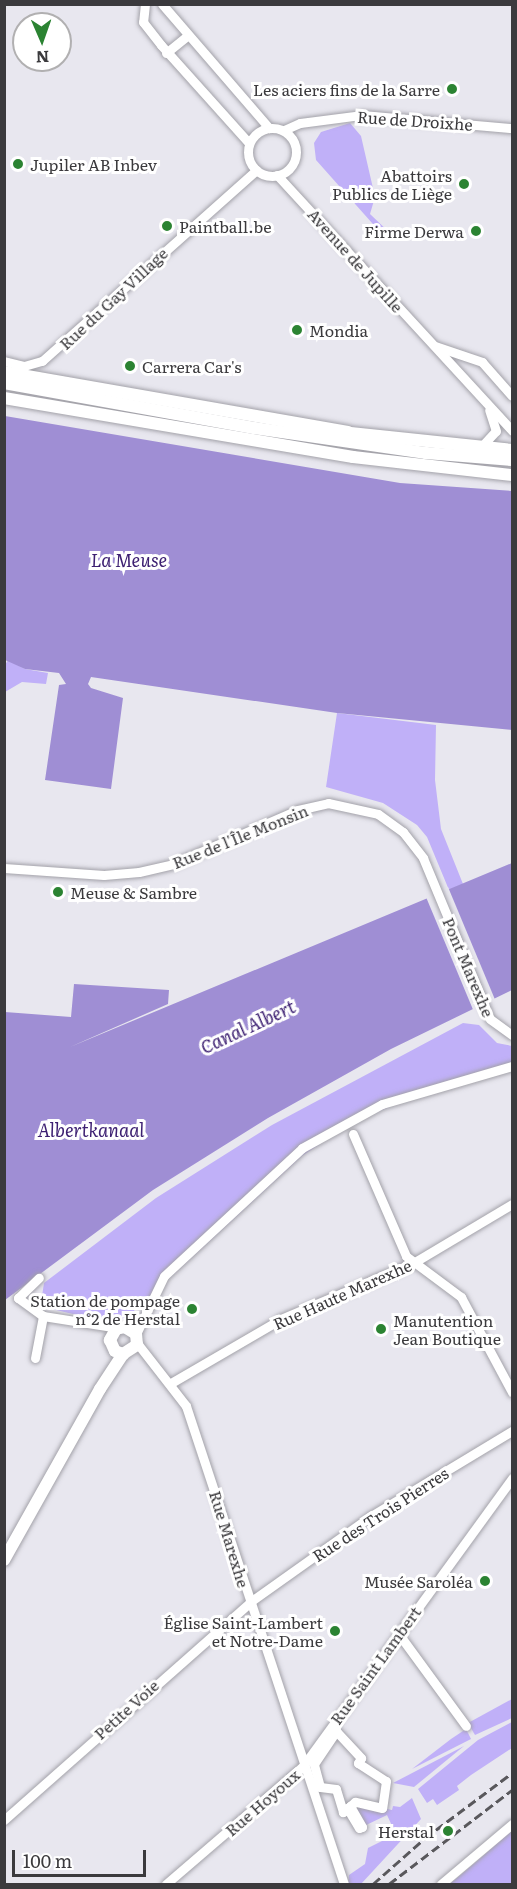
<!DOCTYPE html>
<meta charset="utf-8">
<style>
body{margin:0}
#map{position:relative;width:517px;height:1889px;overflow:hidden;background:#e8e7ef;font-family:Literata,serif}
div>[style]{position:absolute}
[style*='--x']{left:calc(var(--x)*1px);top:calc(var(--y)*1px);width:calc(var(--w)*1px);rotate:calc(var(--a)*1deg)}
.green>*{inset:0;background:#c0b0f8}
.water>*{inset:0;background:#9f8ed4}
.pier>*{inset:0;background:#e8e7ef}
.roads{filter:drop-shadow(0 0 2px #a3a2a9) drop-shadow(0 0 2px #a3a2a9)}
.minor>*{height:9px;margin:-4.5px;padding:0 4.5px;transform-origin:4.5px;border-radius:4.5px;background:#fff}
.minor>.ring{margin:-4.5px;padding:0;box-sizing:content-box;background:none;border:9px solid #fff;border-radius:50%}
.major>*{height:12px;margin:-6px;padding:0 6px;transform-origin:6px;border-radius:6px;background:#fff}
.rail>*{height:3px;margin-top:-1.5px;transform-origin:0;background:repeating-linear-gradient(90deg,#59585c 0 9px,transparent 0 13.5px)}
.dots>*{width:16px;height:16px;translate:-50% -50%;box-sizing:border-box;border:3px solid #fff;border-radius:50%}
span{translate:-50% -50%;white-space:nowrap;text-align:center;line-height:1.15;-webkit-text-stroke:6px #fff;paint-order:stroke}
.poi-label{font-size:16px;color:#3b3a3d}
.right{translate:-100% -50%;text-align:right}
.left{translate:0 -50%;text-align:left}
.street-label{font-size:16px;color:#3b3a3d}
.water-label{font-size:18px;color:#3d2072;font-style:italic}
.frame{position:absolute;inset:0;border:6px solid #3b3a3d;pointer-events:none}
.north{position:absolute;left:12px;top:12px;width:60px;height:60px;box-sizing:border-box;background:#fff;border:2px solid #b1b0b1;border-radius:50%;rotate:178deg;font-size:16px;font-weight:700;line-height:24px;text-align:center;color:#3b3a3d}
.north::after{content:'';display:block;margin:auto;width:21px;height:27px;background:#2b8332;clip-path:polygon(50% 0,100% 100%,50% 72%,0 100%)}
.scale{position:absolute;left:12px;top:1850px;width:134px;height:27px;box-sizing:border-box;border:3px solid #3b3a3d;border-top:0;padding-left:8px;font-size:18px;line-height:21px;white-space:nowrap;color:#3b3a3d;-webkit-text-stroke:4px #fff;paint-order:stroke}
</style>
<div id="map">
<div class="green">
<i style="clip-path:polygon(350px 123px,361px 136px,375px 197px,370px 214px,391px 234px,388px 241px,316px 160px,314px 143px,321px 132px)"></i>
<i style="clip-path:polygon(8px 660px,25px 669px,48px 673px,46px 684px,22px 682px,5px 692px,5px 665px)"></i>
<i style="clip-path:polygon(337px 713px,436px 725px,435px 780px,441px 829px,463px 884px,449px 890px,427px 837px,417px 825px,383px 803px,326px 787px)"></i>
<i style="clip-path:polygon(463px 1023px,479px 1025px,497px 1043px,512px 1046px,512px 1068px,415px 1096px,352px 1123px,302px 1156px,124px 1320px,106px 1322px,52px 1309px,42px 1296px,44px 1283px,156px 1198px,272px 1125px)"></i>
<i style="clip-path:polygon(512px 1699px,512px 1718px,475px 1735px,468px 1723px)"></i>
<i style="clip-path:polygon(512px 1722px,512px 1748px,471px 1775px,457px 1786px,459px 1790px,437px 1805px,433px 1799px,427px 1803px,418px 1789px,478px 1740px)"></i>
<i style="clip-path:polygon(466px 1729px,471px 1739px,412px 1769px,451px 1739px)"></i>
<i style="clip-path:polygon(464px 1746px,414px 1787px,393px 1783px)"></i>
<i style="clip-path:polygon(412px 1798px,421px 1819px,361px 1884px,348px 1884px,349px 1875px,365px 1864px,368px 1848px,384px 1840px,393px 1828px,387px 1815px,362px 1827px,350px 1806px,355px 1802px,392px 1810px,393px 1806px,400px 1807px)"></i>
<i style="clip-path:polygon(512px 1830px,512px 1884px,450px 1884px,483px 1856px)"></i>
</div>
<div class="water">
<i style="clip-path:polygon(5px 416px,400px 483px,512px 491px,512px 730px,337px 713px,91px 677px,88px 684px,91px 688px,123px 698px,111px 789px,45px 780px,59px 685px,66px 684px,59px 673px,25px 669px,5px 660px)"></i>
<i style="clip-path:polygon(512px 863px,512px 990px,391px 1049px,268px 1118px,153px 1190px,5px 1300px,5px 1012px,71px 1017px,74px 984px,169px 990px,168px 1004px,70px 1047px)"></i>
</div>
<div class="pier">
<i style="clip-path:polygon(448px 887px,496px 1002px,474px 1012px,426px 897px)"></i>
</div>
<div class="roads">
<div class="minor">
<i style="--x:145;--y:4;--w:18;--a:96"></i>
<i style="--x:143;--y:22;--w:29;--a:52"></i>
<i style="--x:161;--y:45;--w:132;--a:48.1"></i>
<i style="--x:162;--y:4;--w:164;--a:49.2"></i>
<i style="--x:166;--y:53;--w:27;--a:-39"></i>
<i class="ring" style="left:248px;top:128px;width:39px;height:39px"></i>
<i style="--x:284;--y:130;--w:17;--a:-24"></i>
<i style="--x:300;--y:123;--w:63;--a:-7.4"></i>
<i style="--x:362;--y:115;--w:151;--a:5"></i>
<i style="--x:277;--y:175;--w:348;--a:47.4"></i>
<i style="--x:435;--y:346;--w:50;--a:18.8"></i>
<i style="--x:482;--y:362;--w:45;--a:48.6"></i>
<i style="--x:4;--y:361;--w:21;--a:14"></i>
<i style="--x:24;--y:366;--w:19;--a:-16"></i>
<i style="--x:42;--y:361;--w:287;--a:-41.7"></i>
<i style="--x:480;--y:448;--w:23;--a:-47"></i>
<i style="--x:496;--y:431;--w:22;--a:-108"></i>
<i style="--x:4;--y:868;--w:100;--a:4"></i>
<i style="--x:104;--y:875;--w:35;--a:-5"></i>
<i style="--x:139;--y:872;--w:35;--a:-13"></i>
<i style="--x:173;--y:864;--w:136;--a:-23.4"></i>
<i style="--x:298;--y:810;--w:31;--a:-13"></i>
<i style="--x:328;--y:803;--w:51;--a:12.4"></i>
<i style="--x:378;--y:814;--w:31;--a:36"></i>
<i style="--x:403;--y:832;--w:33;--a:52"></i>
<i style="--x:423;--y:858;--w:174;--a:67.4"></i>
<i style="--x:490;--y:1019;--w:27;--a:36"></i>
<i style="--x:353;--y:1134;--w:133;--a:66.5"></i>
<i style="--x:406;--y:1256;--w:69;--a:36.7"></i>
<i style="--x:461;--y:1297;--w:108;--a:61.8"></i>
<i style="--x:43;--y:1316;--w:77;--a:9"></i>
<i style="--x:136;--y:1334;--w:64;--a:-64.2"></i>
<i style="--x:164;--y:1276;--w:188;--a:-42.8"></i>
<i style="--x:302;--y:1148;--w:91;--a:-28.8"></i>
<i style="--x:382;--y:1104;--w:135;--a:-16.3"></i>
<i style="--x:137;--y:1343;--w:80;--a:52.1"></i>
<i style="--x:186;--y:1406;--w:503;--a:71.71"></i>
<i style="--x:35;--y:1358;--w:43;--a:-79.2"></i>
<i style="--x:43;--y:1316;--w:31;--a:-144"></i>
<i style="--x:18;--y:1298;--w:29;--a:-44"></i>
<i style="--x:171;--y:1383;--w:127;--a:-30.2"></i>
<i style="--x:281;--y:1319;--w:143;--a:-23"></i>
<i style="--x:413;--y:1263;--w:115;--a:-30.8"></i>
<i style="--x:398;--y:1633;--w:115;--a:53.8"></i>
<i style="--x:336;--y:1731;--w:37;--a:47"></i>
<i style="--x:361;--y:1758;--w:6;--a:121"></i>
<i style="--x:358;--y:1763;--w:33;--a:33"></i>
<i style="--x:386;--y:1781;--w:27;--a:98"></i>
<i style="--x:382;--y:1808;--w:28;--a:-167"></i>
<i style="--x:355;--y:1802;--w:6;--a:141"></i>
<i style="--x:350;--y:1806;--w:24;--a:60"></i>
<i style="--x:362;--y:1827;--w:3;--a:162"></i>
<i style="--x:359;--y:1828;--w:23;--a:-121"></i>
<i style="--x:347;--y:1808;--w:6;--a:135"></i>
<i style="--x:343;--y:1812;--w:24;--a:-107"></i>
<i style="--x:336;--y:1789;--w:16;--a:-173"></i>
<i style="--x:320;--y:1787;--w:24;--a:-105"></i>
<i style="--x:314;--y:1764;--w:40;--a:-56"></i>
<i style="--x:4;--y:1820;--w:329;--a:-41.5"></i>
<i style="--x:250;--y:1602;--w:148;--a:-35.4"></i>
<i style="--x:371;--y:1516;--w:165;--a:-31.1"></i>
<i style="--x:166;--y:1884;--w:181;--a:-40.7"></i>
<i style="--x:303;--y:1766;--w:356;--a:-54"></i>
<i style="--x:441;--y:1884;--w:93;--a:-40.2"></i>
</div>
<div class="major">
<i style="--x:4;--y:372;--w:349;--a:9.9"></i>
<i style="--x:4;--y:383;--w:254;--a:10.2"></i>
<i style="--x:254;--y:428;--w:174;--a:8.3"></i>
<i style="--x:426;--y:453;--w:86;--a:4.7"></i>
<i style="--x:4;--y:398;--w:354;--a:9.6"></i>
<i style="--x:353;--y:457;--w:160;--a:6.5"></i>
<i style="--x:341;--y:432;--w:172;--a:6"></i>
<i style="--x:4;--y:1560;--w:196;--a:-60.7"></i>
<i style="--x:100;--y:1389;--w:42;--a:-56.7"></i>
<i style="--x:123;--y:1354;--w:17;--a:-33"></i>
<i style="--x:137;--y:1345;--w:11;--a:-95"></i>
<i style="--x:136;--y:1334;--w:13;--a:-148"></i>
<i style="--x:125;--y:1327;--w:9;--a:167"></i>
<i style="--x:116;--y:1329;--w:13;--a:119"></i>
<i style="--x:110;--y:1340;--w:12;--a:66"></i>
<i style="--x:115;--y:1351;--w:9;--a:21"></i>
</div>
</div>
<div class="rail">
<i style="--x:373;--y:1884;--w:69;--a:-41.5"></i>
<i style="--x:425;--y:1838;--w:109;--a:-36.8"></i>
<i style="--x:389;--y:1884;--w:155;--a:-37.4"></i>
</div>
<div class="dots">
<i style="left:452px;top:89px;background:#2b8332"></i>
<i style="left:18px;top:164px;background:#2b8332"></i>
<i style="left:464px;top:184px;background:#2b8332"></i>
<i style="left:167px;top:226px;background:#2b8332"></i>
<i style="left:476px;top:231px;background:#2b8332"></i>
<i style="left:297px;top:330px;background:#2b8332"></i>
<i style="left:130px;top:366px;background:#2b8332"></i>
<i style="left:58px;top:892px;background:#2b8332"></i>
<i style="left:192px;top:1309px;background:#2b8332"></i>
<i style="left:381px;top:1329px;background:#2b8332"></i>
<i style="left:485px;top:1581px;background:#2b8332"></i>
<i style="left:335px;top:1631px;background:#2b8332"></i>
<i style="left:448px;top:1831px;background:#2b8332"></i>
</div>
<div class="poi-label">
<span class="right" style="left:440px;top:89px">Les aciers fins de la Sarre</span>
<span class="left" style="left:30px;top:164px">Jupiler AB Inbev</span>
<span class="right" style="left:452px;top:184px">Abattoirs<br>Publics de Liège</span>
<span class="left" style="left:179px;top:226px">Paintball.be</span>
<span class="right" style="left:464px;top:231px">Firme Derwa</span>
<span class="left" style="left:309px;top:330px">Mondia</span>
<span class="left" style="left:142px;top:366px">Carrera Car's</span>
<span class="left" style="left:70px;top:892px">Meuse &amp; Sambre</span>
<span class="right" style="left:180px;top:1309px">Station de pompage<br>n°2 de Herstal</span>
<span class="left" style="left:393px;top:1329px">Manutention<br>Jean Boutique</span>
<span class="right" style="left:473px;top:1581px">Musée Saroléa</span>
<span class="right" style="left:323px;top:1631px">Église Saint-Lambert<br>et Notre-Dame</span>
<span class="right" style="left:434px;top:1831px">Herstal</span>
</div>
<div class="street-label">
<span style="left:415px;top:120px;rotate:4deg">Rue de Droixhe</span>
<span style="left:356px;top:260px;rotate:48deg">Avenue de Jupille</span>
<span style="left:113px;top:298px;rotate:-43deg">Rue du Gay Village</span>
<span style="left:240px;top:836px;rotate:-22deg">Rue de l'Île Monsin</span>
<span style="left:469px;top:967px;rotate:67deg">Pont Marexhe</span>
<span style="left:342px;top:1294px;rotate:-24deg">Rue Haute Marexhe</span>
<span style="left:380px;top:1514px;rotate:-33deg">Rue des Trois Pierres</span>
<span style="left:230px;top:1539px;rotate:73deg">Rue Marexhe</span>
<span style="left:375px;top:1665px;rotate:-54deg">Rue Saint Lambert</span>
<span style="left:126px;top:1709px;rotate:-42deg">Petite Voie</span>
<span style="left:262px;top:1802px;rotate:-41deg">Rue Hoyoux</span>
</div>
<div class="water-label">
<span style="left:129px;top:560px">La Meuse</span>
<span style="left:248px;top:1027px;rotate:-25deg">Canal Albert</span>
<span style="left:91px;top:1130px">Albertkanaal</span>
</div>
<div class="frame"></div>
<div class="north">N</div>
<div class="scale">100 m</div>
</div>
